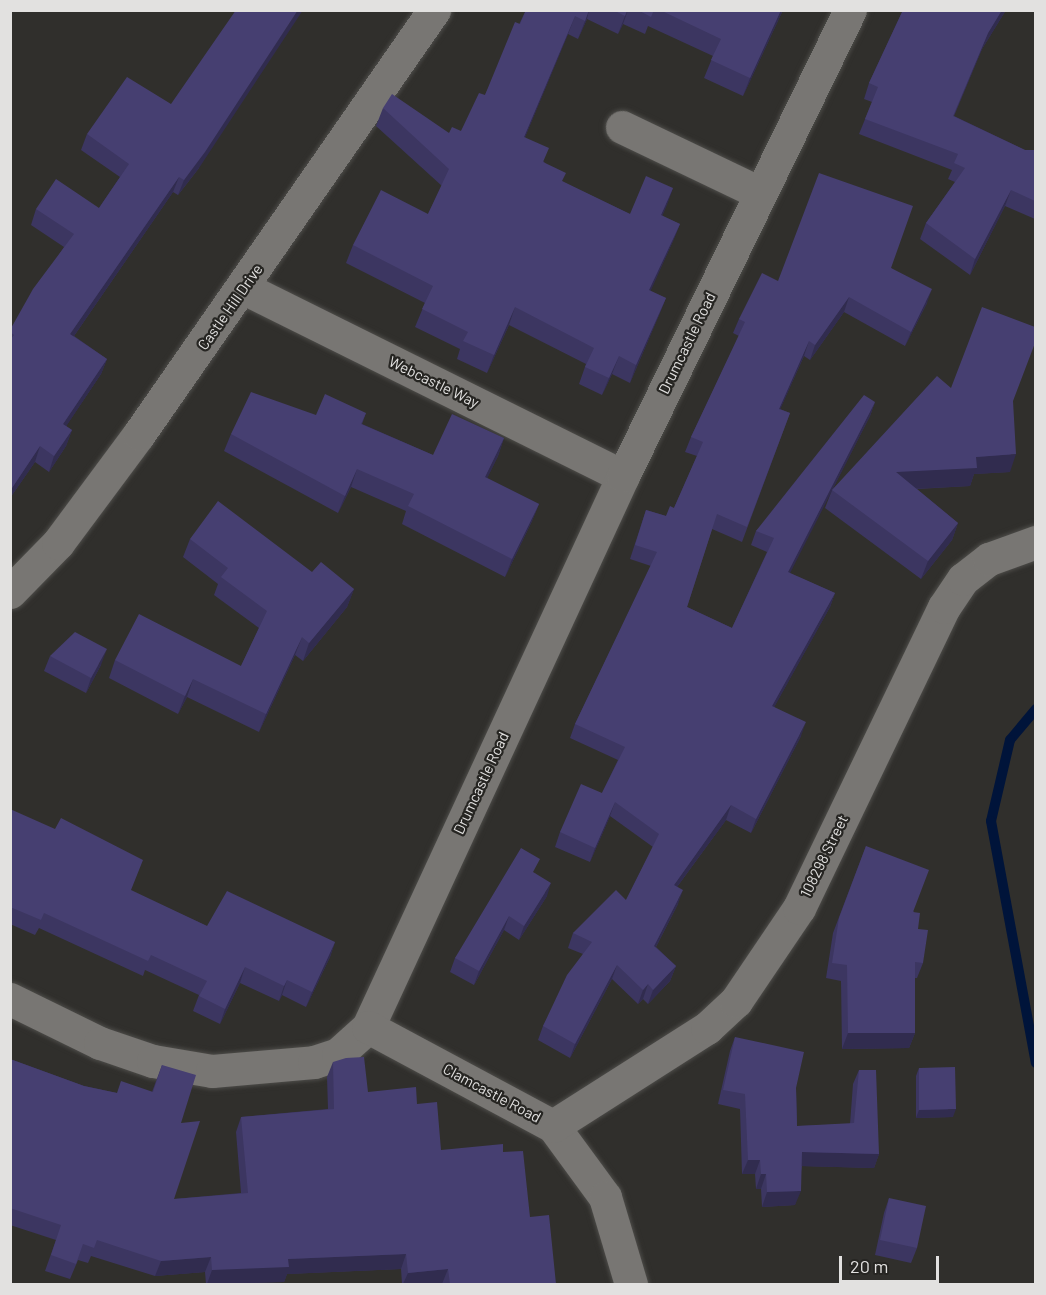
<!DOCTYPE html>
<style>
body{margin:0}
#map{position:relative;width:1046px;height:1295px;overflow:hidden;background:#302f2c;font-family:Barlow,sans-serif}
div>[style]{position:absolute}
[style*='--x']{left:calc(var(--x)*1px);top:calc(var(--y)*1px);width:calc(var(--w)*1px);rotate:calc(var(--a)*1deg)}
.stream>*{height:10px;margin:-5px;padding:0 5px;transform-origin:5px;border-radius:5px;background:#00143a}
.roads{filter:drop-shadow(0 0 2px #4d4c49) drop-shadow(0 0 2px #4d4c49)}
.minor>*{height:33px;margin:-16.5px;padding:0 16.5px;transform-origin:16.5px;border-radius:16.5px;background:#787673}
.wall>*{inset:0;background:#3c3661}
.shaded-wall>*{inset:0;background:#312c4f}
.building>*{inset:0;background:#463f71}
span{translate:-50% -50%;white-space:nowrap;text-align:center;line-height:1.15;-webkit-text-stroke:4.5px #262522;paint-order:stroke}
.street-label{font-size:15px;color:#e2e1e0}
.frame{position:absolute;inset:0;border:12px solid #e2e1e0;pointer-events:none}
.scale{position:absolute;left:839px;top:1256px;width:100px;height:27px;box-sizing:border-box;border:3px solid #e2e1e0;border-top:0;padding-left:8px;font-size:18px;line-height:21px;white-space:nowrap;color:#e2e1e0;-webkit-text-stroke:4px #262522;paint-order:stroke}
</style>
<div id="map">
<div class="stream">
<i style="--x:1036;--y:709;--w:40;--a:130"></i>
<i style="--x:1010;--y:740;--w:83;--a:103.2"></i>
<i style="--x:991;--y:821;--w:246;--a:79.5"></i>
</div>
<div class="roads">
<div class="minor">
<i style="--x:622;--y:127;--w:153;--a:25.6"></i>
<i style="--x:244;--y:288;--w:423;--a:26.4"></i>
<i style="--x:10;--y:592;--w:69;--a:-45.6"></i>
<i style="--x:58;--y:543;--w:136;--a:-53.4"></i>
<i style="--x:139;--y:434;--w:517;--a:-55.17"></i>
<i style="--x:10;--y:999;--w:100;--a:26.1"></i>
<i style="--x:100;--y:1043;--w:56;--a:18.8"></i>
<i style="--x:153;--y:1061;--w:60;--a:9.6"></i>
<i style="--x:212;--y:1071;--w:102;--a:-5"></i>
<i style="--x:314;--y:1062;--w:25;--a:-18"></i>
<i style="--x:338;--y:1054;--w:40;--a:-42"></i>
<i style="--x:368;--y:1027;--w:607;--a:-65.17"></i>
<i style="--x:623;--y:476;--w:518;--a:-64.03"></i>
<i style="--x:368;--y:1027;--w:210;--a:28.2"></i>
<i style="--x:553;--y:1126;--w:88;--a:53.8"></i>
<i style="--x:605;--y:1197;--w:91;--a:73.4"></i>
<i style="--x:553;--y:1126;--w:183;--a:-32.5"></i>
<i style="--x:707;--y:1028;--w:40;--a:-43"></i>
<i style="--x:736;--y:1001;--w:112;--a:-55.9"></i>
<i style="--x:799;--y:908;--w:334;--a:-64.3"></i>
<i style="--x:944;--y:607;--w:34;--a:-56"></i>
<i style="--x:963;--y:579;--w:33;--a:-38"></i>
<i style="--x:989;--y:559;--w:50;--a:-19.9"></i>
</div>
</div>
<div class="wall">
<i style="clip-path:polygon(526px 10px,783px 10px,743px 96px,704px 78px,713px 56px,648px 26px,645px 34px,623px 24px,618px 34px,587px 19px,578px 39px,568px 34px,525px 137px,544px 162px,563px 182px,630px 214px,673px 188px,662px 216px,680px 224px,673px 241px,650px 291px,666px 298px,659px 315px,630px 383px,612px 374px,602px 395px,579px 384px,586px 364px,509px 325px,487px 373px,457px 359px,460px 349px,415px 327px,425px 303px,346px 263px,353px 245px,428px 214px,442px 186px,376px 126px,383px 108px,449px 133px,461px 131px,485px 95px)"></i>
<i style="clip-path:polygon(903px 10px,1006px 10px,982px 49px,954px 116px,1025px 150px,1034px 150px,1035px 146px,1035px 219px,1005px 206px,970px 275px,920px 239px,926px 223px,955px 182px,948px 179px,952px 170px,859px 134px,872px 102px,864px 99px,869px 83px)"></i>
<i style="clip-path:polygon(87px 134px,199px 168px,178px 195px,173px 192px,74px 336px,107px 359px,101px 374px,66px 426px,72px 430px,66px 446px,49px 472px,35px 462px,10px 498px,10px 330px,64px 247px,31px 225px,36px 209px,99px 208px,120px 177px,81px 150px)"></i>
<i style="clip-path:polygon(891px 268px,927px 303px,905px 346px,844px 312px,810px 360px,804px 356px,780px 409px,790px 413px,742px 542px,712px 529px,687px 607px,732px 628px,767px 552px,751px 545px,756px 531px,875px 402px,870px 416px,832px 490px,951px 388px,1013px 402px,1010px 472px,974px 474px,970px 486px,917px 489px,958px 523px,952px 540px,921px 579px,825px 508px,832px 490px,789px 573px,835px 593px,830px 607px,774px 707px,801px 736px,751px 833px,726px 820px,677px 887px,678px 904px,656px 947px,676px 966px,670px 981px,648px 1004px,643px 999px,638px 1004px,612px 979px,570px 1058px,538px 1040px,543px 1026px,583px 954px,568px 948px,573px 933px,626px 900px,653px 847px,610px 816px,590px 862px,555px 847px,560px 832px,602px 793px,618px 760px,570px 738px,575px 724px,651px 566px,630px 559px,646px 510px,666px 516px,674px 508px,697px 456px,685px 452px,691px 437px,739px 336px,733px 333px,739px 319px,778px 281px)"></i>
<i style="clip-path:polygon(366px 413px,362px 424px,433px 455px,504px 438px,498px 456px,487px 478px,539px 504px,532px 521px,505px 577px,402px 524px,406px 511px,351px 487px,338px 513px,224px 451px,231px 434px,316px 415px)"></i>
<i style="clip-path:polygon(190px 539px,312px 572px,354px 589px,347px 607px,303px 661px,295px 655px,259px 732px,187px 697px,178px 714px,109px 678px,115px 660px,241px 666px,259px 628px,214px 595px,218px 584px,183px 557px)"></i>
<i style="clip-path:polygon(50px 656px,101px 665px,86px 693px,44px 671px)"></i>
<i style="clip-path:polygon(10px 809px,131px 891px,207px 926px,335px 942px,330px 957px,306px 1007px,282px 995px,279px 1001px,240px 983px,220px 1024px,193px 1011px,199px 995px,145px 970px,143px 976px,39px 928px,35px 935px,10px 924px)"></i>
<i style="clip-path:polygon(866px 846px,914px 912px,918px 929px,923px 963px,917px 978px,915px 978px,915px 1033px,909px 1048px,842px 1049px,841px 981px,826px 978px,833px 933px)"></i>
<i style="clip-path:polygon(535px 873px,547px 896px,519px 940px,504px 930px,474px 985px,450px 972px,455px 958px)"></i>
<i style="clip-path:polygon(735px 1037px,796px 1088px,797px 1126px,850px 1124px,853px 1084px,859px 1070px,879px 1154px,874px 1168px,802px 1166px,795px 1205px,762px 1207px,761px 1189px,756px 1189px,755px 1174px,742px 1174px,740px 1109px,718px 1104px,730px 1051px)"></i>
<i style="clip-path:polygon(10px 1059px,84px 1086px,117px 1093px,152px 1092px,162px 1065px,181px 1123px,174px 1199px,241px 1193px,236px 1132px,241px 1117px,328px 1109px,327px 1077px,333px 1062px,368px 1092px,417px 1104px,441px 1150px,503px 1152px,556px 1284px,402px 1284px,401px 1269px,287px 1274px,284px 1282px,206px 1284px,205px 1272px,155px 1276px,91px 1256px,88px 1263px,78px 1260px,70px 1279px,45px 1271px,56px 1240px,10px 1225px)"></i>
<i style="clip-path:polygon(919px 1068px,953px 1117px,916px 1118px,916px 1076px)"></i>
<i style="clip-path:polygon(889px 1198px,917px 1248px,911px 1263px,875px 1255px,884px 1213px)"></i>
</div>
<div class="shaded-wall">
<i style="clip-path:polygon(298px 10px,303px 10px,199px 168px,178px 195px,184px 180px)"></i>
<i style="clip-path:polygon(589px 10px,587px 19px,578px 39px,585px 21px)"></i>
<i style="clip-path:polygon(628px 10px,623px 24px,618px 34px,625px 16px)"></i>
<i style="clip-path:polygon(781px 10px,783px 10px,743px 96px,750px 78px)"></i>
<i style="clip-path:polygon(1002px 10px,1006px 10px,982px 49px,947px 132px,988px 33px)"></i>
<i style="clip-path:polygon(575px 16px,568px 34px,518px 154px,524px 137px)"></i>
<i style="clip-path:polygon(179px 177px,173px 192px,65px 349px,70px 334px)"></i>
<i style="clip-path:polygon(673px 188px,667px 205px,655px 233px,661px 215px)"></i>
<i style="clip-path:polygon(1011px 190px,1005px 206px,970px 275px,975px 259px)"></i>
<i style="clip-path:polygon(680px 224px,673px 241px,643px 308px,649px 290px)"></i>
<i style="clip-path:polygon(932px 289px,927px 303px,905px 346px,911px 332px)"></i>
<i style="clip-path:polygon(849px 297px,844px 312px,810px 360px,815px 345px)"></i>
<i style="clip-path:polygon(666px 298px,659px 315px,630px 383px,636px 365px)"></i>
<i style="clip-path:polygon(515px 307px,509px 325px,487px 373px,494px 355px)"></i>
<i style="clip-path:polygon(809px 341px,804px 356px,774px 423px,779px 409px)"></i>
<i style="clip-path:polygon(619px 356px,612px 374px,602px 395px,609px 378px)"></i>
<i style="clip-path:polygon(107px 359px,101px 374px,57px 440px,63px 424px)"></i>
<i style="clip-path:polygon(875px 402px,870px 416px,783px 587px,788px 572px)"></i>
<i style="clip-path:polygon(72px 430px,66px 446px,49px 472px,54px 456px)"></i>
<i style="clip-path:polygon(504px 438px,498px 456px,479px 495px,485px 477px)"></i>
<i style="clip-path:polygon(40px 446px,35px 462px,10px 498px,10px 491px)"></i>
<i style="clip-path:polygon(1016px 454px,1010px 472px,974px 474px,970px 486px,890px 490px,896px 472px,976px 457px)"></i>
<i style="clip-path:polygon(357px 469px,351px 487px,338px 513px,345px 496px)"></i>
<i style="clip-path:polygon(539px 504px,532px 521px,505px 577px,512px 559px)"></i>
<i style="clip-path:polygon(958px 523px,952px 540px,921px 579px,928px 561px)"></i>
<i style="clip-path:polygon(354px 589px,347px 607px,303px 661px,309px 643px)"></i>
<i style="clip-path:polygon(835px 593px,830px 607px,767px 720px,772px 706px)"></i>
<i style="clip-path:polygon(302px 637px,295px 655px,259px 732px,266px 714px)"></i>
<i style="clip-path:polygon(107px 649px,101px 665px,86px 693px,91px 678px)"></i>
<i style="clip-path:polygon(193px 679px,187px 697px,178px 714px,185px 696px)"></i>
<i style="clip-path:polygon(806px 722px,801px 736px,751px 833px,756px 819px)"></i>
<i style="clip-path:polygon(615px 802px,610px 816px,590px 862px,595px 848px)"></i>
<i style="clip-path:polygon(731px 805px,726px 820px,668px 899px,674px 885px)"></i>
<i style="clip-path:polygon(551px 883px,547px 896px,519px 940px,524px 926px)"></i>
<i style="clip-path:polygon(683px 890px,678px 904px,649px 960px,654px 946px)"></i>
<i style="clip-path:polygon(509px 916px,504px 930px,474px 985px,479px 971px)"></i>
<i style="clip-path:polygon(335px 942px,330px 957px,306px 1007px,312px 992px)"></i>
<i style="clip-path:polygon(617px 965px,612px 979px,570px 1058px,575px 1044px)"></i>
<i style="clip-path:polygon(676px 966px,670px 981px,648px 1004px,653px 990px)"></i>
<i style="clip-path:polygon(245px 967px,240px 983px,220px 1024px,225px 1009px)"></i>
<i style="clip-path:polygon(287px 980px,282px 995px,279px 1001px,284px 986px)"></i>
<i style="clip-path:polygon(648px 984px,643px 999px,638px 1004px,643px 990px)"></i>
<i style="clip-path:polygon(848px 1033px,915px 1033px,909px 1048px,842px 1049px)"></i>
<i style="clip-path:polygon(956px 1109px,953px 1117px,916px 1118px,919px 1110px)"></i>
<i style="clip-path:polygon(802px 1152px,879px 1154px,874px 1168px,797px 1166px)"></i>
<i style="clip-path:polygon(748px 1160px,760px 1160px,755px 1174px,742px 1174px)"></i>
<i style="clip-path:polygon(761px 1174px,766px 1174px,761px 1189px,756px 1189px)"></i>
<i style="clip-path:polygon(801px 1191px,795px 1205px,762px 1207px,767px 1192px)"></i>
<i style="clip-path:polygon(406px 1254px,401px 1269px,287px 1274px,284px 1282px,207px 1284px,212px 1270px,288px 1259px)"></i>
<i style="clip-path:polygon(211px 1257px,205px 1272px,155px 1276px,161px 1261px)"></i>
<i style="clip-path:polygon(448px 1269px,442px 1284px,403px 1284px,408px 1273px)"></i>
</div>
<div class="building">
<i style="clip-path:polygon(236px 10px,298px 10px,205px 152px,184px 180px,179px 177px,70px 334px,107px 359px,63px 424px,72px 430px,54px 456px,40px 446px,10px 491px,10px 340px,14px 335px,10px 332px,10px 330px,33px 289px,74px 234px,36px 209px,56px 179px,99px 208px,129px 164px,87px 134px,127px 77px,171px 104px)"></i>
<i style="clip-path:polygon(526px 10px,589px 10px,585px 21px,575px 16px,524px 137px,549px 148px,543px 162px,566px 173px,562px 181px,630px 214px,646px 176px,673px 188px,661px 215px,680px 224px,649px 290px,666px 298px,636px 365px,619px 356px,609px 378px,585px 367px,594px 348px,515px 307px,494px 355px,463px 341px,468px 332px,422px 309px,433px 286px,353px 245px,381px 190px,428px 214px,449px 169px,383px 108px,392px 94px,449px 133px,452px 127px,461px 131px,479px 93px,485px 95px,515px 22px,520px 24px)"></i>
<i style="clip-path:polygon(613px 10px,627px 10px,625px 16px)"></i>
<i style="clip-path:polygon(638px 10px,654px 10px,651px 17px)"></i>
<i style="clip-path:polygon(660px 10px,781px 10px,750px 78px,711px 60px,721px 39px)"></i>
<i style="clip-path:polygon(903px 10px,1002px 10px,988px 33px,953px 116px,1025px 150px,1034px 150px,1035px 147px,1035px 201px,1011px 190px,975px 259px,926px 223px,965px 168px,954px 163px,958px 154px,865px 119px,878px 87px,869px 83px)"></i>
<i style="clip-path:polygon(819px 173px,913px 206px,891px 268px,932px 289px,911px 332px,849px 297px,815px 345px,809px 341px,779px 409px,790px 413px,747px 527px,717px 514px,687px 607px,732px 628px,774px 538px,756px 531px,864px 395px,875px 402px,788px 572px,835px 593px,772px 706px,806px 722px,756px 819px,731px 805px,674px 885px,683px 890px,654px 946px,676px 966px,653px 990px,648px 984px,643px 990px,617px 965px,575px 1044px,543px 1026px,567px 975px,592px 942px,573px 933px,616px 890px,626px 900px,659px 834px,615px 802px,595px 848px,560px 832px,581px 784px,602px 793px,625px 747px,575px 724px,657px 552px,635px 545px,646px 510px,666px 516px,670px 506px,674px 508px,703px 442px,691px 437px,745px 322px,739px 319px,762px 273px,778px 281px)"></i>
<i style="clip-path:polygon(982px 307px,1035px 327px,1035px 343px,1013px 401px,1016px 454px,976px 457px,977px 468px,896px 472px,958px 523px,928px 561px,832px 490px,937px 376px,951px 388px)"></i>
<i style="clip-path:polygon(251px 392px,316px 415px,325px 394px,366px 413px,361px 424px,433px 455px,452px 414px,504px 438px,485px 477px,539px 504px,512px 559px,408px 506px,414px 494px,357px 469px,345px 496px,231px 434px)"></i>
<i style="clip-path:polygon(218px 501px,312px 572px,321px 562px,354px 589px,309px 643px,302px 637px,266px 714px,193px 679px,185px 696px,115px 660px,139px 614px,241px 666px,267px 611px,221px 577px,228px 568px,190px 539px)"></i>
<i style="clip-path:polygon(75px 632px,107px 649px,91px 678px,50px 656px)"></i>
<i style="clip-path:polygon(10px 809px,55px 829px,61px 818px,143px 860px,131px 890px,207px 926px,227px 891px,335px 942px,312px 992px,287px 980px,284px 986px,245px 967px,225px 1009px,199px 996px,207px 981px,151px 955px,148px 961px,44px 913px,41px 920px,10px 907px)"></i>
<i style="clip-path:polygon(866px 846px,929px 870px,913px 912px,920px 913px,918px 929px,928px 930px,923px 963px,915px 962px,915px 1033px,848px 1033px,847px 965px,832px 963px,839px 918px)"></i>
<i style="clip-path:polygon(521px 848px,540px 859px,533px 872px,551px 883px,524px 926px,509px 916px,479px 971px,455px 958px)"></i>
<i style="clip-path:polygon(735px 1037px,804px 1052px,796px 1088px,797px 1126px,854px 1123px,859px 1070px,876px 1070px,879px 1154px,802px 1152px,801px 1191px,767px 1192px,766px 1174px,761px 1174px,760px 1160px,748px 1160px,745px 1094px,723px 1090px)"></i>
<i style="clip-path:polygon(364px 1057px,368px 1092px,416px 1087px,417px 1104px,437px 1102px,441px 1150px,503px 1144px,503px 1152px,523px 1151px,530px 1217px,549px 1215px,556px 1284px,450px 1284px,448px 1269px,408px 1273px,406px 1254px,288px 1259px,289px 1267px,212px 1270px,211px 1257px,161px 1261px,97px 1240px,94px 1248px,83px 1244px,76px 1264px,51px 1255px,61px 1225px,10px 1208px,10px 1059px,84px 1086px,117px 1093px,121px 1081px,153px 1092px,162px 1065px,196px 1075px,181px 1123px,200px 1121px,174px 1199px,248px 1193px,241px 1117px,334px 1109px,333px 1062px,346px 1058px)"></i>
<i style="clip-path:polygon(955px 1067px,956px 1109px,919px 1110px,919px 1068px)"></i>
<i style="clip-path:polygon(889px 1198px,926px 1206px,917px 1248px,880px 1240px)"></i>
</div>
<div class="street-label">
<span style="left:230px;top:307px;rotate:-55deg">Castle Hill Drive</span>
<span style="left:687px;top:343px;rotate:-64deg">Drumcastle Road</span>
<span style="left:434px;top:382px;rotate:26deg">Webcastle Way</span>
<span style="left:481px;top:783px;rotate:-65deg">Drumcastle Road</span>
<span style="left:824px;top:856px;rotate:-64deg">108298 Street</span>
<span style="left:492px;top:1093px;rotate:28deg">Clamcastle Road</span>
</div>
<div class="frame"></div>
<div class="scale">20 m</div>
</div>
